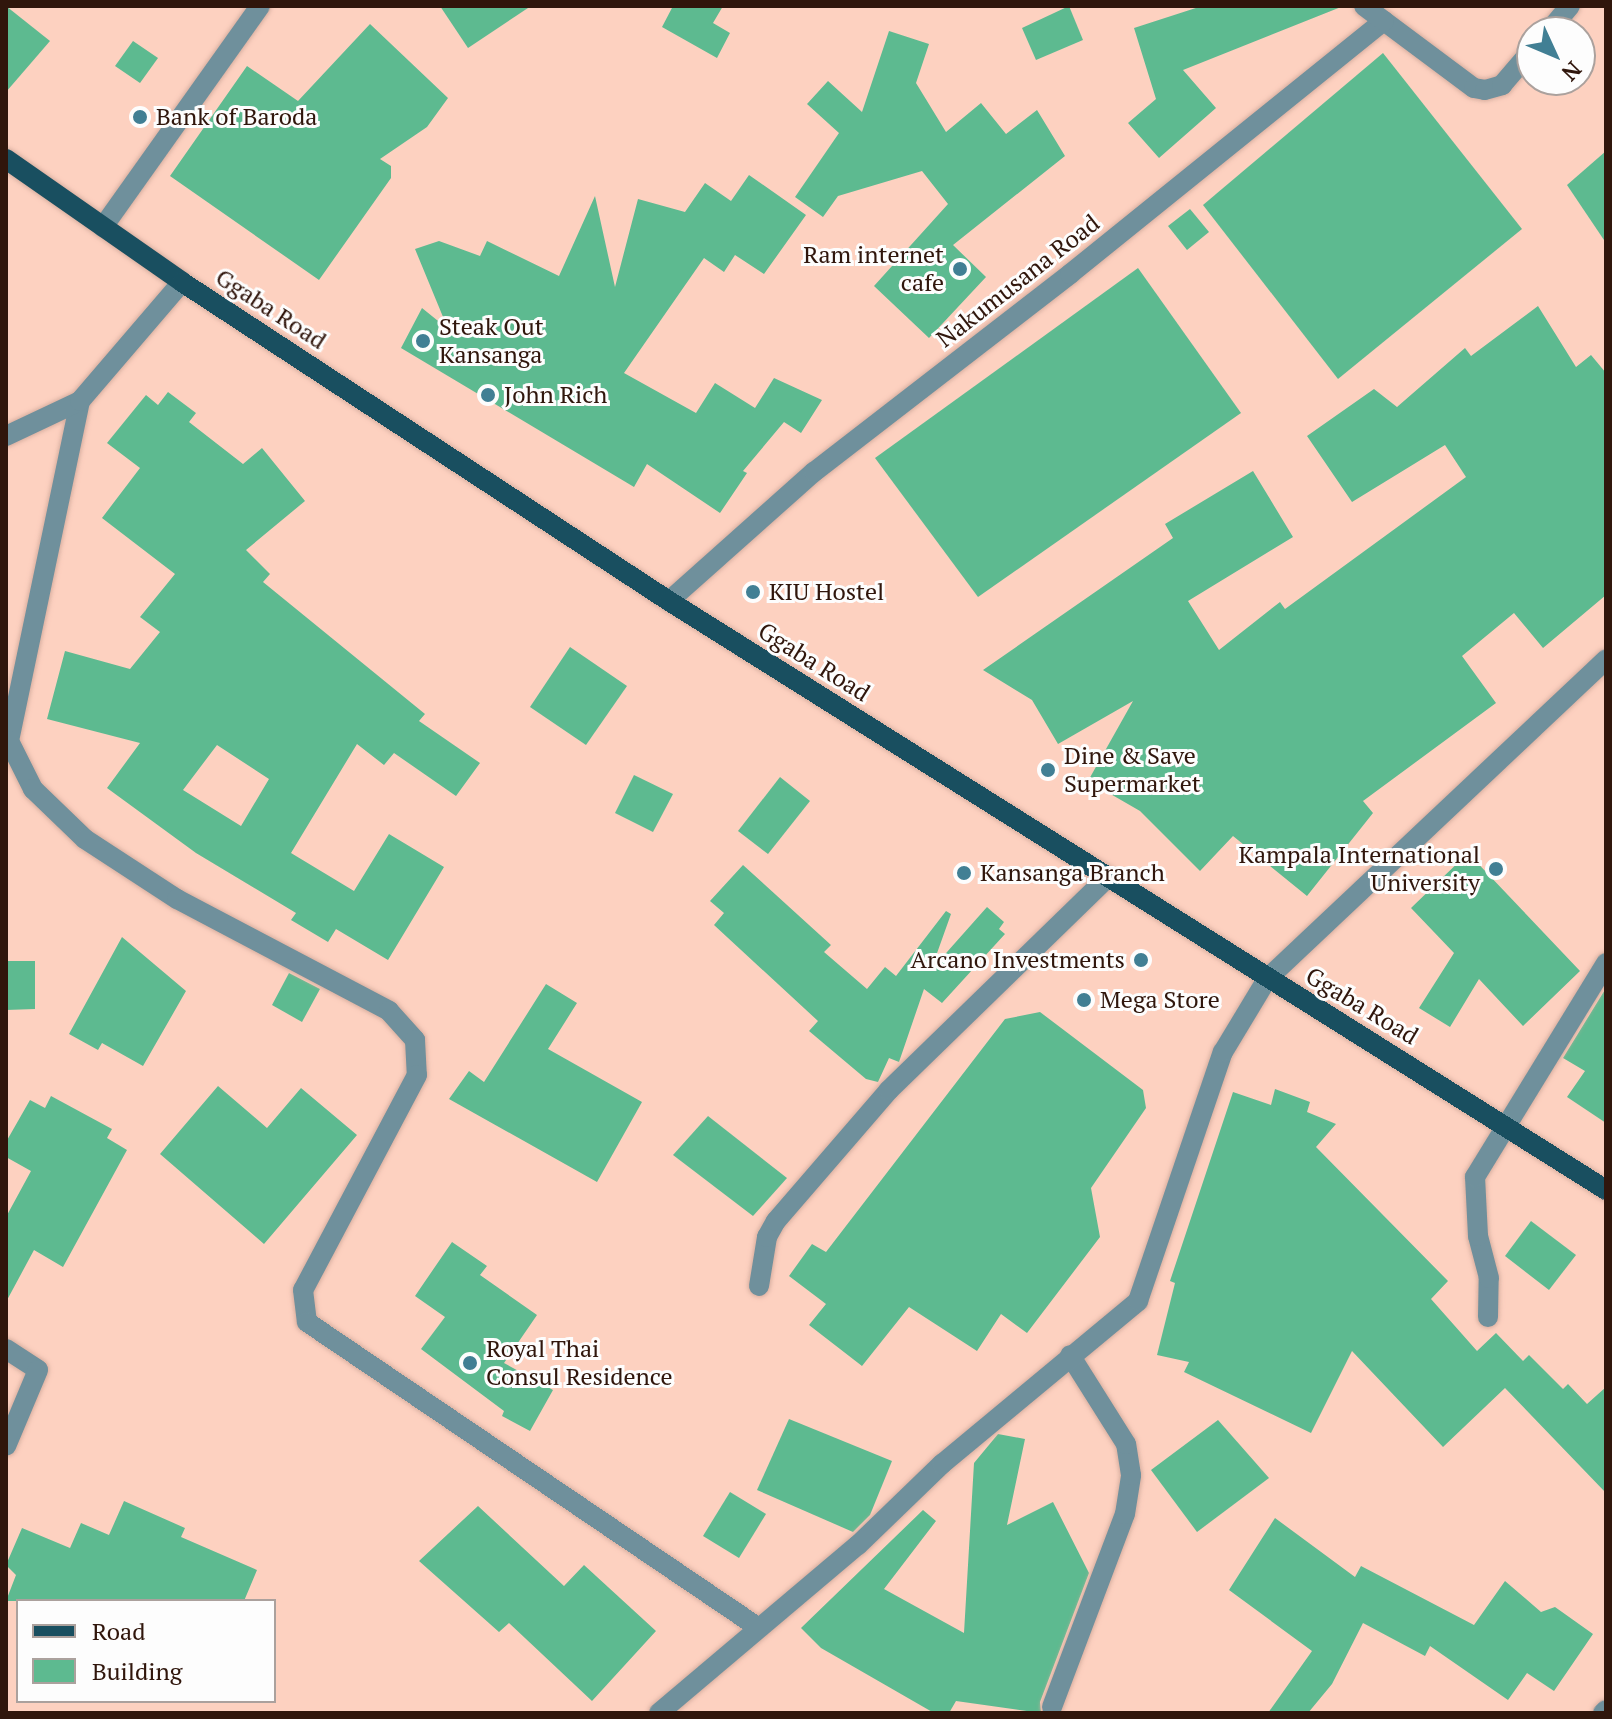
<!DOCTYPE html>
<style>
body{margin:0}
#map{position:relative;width:1612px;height:1719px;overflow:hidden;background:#fdd1c0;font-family:"PT Serif",serif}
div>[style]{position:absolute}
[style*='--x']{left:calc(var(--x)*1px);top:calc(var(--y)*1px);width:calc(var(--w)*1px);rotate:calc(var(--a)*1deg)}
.building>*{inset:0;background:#5dba90}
.roads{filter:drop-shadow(0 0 2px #d8afa0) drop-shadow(0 0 2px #d8afa0)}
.minor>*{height:20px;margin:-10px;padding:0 10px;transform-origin:10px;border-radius:10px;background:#6f909c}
.major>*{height:20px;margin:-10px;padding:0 10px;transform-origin:10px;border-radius:10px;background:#194f60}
.dots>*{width:22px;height:22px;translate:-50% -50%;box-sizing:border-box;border:4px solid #fdfdfd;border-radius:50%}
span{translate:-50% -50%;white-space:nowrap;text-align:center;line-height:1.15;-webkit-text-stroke:6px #fdfdfd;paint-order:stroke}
.poi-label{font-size:24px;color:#30160c}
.left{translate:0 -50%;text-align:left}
.right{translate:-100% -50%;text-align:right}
.street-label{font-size:24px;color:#30160c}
.frame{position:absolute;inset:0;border:8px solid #30160c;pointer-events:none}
.legend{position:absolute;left:16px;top:1599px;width:260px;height:104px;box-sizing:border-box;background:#fdfdfd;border:2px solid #aba19d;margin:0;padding:10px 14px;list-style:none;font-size:24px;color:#30160c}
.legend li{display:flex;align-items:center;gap:16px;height:40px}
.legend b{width:40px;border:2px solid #aba19d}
.north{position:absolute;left:1516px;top:16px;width:80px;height:80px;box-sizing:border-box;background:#fdfdfd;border:2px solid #aba19d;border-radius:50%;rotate:134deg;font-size:22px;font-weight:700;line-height:32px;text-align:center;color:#30160c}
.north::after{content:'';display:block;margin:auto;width:28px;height:36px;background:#417f94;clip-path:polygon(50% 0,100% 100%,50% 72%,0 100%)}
</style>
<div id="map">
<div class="building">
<i style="clip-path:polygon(6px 6px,50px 41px,6px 92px)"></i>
<i style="clip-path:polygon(440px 6px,531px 6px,468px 48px)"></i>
<i style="clip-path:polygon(673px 6px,723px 6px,713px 23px,730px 33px,717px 58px,662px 27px)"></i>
<i style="clip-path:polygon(1069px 6px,1083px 40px,1036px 60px,1022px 28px)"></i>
<i style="clip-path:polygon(1202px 6px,1341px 7px,1183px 70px,1216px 108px,1159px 158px,1128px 123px,1156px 99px,1134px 28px)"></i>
<i style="clip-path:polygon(370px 24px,448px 98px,427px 127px,380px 159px,391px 166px,391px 178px,319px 280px,170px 176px,247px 66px,298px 101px)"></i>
<i style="clip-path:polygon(889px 31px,929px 44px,916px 83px,946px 132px,981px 103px,1006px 134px,1037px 110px,1065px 156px,953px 245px,986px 277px,929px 338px,874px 286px,948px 204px,922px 171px,838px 196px,823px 217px,795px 197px,839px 133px,807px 104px,828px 81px,862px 112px)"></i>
<i style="clip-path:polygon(133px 41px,158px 58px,140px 83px,115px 66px)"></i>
<i style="clip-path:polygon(1383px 53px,1522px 229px,1338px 379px,1203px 205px)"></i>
<i style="clip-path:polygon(1606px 151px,1606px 243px,1567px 185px)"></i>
<i style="clip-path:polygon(749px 175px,806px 215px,764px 274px,735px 255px,724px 272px,704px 258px,624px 373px,696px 413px,715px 383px,755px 408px,774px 378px,822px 400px,801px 433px,784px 422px,743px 471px,747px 473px,720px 513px,647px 464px,634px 487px,401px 348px,422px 308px,448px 329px,415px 249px,439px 241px,480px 256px,487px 241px,559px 276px,595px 196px,615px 287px,638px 199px,685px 212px,705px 183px,731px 201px)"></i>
<i style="clip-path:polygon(1190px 209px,1209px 232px,1187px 250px,1168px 226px)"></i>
<i style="clip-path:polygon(1138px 268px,1241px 413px,978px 597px,875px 458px)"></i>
<i style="clip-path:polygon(1538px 306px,1576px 367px,1591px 355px,1606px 373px,1606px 595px,1543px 648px,1514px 613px,1462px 656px,1496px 703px,1363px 801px,1373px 813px,1307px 896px,1233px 836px,1200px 871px,1140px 811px,1088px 781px,1133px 701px,1058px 744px,1032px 700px,983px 670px,1173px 538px,1165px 524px,1253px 471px,1293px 537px,1188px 601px,1219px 650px,1280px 602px,1285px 609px,1466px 477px,1445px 445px,1352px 502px,1307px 436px,1374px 389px,1397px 407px,1465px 348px,1471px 356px)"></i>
<i style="clip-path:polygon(evenodd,168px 392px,196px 413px,189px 422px,243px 464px,262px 448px,305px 501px,246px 550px,270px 574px,263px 582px,425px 714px,419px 721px,480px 763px,456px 796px,394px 753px,384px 765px,357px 744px,291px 853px,354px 891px,389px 834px,444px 867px,388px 960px,336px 929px,328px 942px,291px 920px,296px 913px,196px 853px,107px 788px,140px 743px,47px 719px,65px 651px,130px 669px,160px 632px,140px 617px,175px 574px,102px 518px,140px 468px,107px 443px,146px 395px,158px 405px,168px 392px,217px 745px,269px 779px,241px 826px,183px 790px,217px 745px)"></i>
<i style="clip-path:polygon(570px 647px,627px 686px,586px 745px,530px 707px)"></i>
<i style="clip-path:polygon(634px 775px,673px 794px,653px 832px,615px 813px)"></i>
<i style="clip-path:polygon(780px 777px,810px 801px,768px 854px,738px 831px)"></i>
<i style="clip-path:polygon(1468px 853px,1580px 971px,1523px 1026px,1479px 979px,1450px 1027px,1419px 1008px,1454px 953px,1411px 908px)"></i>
<i style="clip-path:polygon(743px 865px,831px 945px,824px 952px,867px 989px,885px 967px,896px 976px,946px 911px,951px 914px,931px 970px,987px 907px,1004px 922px,999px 929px,1005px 934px,942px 1003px,924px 989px,899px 1062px,889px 1058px,878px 1082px,866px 1079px,809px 1031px,818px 1021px,714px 925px,724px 913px,710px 901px)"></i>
<i style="clip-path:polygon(122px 937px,186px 991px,143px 1066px,102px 1043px,98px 1050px,69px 1034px)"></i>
<i style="clip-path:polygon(6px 961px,35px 961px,35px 1009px,6px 1010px)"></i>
<i style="clip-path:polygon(289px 973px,320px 989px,302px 1022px,272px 1005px)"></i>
<i style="clip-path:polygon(546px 984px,577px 1003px,548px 1049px,642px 1102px,597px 1182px,449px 1099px,469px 1071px,484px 1082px)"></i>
<i style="clip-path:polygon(1606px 988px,1606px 1123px,1567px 1097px,1585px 1071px,1563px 1058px)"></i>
<i style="clip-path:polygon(1040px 1012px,1143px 1090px,1146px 1108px,1091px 1188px,1100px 1237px,1027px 1333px,1001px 1314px,977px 1351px,909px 1307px,862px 1366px,809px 1325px,826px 1304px,789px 1276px,812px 1244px,826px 1252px,1005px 1019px)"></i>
<i style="clip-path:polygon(218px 1086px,267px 1128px,301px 1088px,357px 1135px,264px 1244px,160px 1154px)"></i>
<i style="clip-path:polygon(1275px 1089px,1310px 1102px,1307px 1112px,1336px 1124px,1316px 1147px,1448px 1281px,1431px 1299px,1477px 1351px,1496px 1333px,1523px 1361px,1529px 1355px,1563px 1389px,1568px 1384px,1587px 1404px,1606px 1387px,1606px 1493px,1505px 1388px,1443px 1447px,1352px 1351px,1311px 1433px,1184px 1372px,1189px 1362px,1157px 1355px,1175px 1283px,1170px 1281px,1233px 1092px,1271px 1105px)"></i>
<i style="clip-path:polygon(51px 1096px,112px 1129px,107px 1138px,127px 1150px,63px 1267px,34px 1250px,6px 1302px,6px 1217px,31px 1171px,6px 1157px,6px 1142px,30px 1100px,45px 1108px)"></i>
<i style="clip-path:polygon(708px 1116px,787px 1178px,753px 1216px,673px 1155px)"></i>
<i style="clip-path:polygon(1531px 1221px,1576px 1255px,1549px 1290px,1505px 1256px)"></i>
<i style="clip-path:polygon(452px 1242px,487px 1266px,480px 1275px,537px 1315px,504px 1363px,553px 1390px,530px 1431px,502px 1416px,504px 1411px,421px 1349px,445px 1317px,415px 1296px)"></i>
<i style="clip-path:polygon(789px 1419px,892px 1461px,870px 1515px,853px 1532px,757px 1490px)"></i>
<i style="clip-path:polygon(1218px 1420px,1269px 1478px,1197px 1532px,1151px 1470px)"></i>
<i style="clip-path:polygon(998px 1434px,1025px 1439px,1007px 1525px,1053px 1502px,1089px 1573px,1040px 1702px,1041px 1713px,956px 1701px,949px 1713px,934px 1713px,821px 1648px,801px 1628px,923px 1510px,936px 1521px,884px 1589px,964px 1633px,974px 1463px)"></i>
<i style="clip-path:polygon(730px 1492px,766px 1514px,739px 1558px,703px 1536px)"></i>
<i style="clip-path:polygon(124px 1501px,185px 1528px,181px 1537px,257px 1570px,244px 1601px,6px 1601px,16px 1575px,6px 1565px,22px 1528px,70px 1548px,81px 1523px,109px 1535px)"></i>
<i style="clip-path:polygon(478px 1506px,564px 1586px,584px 1565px,656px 1631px,592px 1701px,509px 1623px,499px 1632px,419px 1561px)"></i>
<i style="clip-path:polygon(1275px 1518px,1355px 1577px,1361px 1566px,1474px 1625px,1505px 1581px,1541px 1612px,1555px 1607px,1593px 1634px,1554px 1691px,1527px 1673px,1508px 1700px,1430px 1646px,1425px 1656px,1363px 1623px,1332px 1684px,1308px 1713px,1268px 1713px,1312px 1651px,1229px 1590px)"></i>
</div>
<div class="roads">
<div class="minor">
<i style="--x:1384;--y:21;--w:112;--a:36.7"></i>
<i style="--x:1474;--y:88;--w:11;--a:10"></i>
<i style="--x:1485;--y:90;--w:18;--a:-16"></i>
<i style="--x:1502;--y:85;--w:46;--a:-49.4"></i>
<i style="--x:1548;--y:32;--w:34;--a:-50"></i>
<i style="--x:103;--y:227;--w:271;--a:-54.6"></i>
<i style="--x:80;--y:401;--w:347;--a:101.8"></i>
<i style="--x:9;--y:741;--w:54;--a:63.4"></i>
<i style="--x:33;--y:789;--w:72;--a:43.9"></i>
<i style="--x:85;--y:839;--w:110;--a:33.1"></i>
<i style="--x:177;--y:899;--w:240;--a:27.8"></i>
<i style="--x:389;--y:1011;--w:39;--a:48"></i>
<i style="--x:415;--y:1040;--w:35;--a:87"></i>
<i style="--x:417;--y:1075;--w:243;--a:117.9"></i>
<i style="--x:303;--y:1290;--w:32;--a:83"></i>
<i style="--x:307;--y:1322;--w:542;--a:34.1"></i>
<i style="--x:6;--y:436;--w:82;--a:-25.3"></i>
<i style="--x:80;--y:401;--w:157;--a:-49.4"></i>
<i style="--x:669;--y:601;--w:194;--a:-41.7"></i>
<i style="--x:814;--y:472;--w:324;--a:-37.7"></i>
<i style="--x:1070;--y:274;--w:403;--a:-38.9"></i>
<i style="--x:1384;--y:21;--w:25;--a:-143"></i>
<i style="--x:759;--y:1286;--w:50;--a:-80.7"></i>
<i style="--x:767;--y:1237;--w:18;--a:-61"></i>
<i style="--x:776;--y:1221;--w:173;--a:-49.2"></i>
<i style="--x:889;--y:1090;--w:303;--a:-44.2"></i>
<i style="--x:1488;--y:1317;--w:39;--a:-89"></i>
<i style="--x:1489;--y:1278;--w:43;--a:-104.7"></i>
<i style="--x:1478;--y:1236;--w:59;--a:-92.9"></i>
<i style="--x:1475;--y:1177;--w:251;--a:-58.5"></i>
<i style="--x:6;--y:1349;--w:38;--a:33"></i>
<i style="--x:38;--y:1370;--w:82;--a:112.8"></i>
<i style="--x:1052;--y:1707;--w:206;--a:-69.3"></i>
<i style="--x:1125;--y:1514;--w:39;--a:-81"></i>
<i style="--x:1131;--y:1475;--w:31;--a:-99"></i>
<i style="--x:1126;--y:1444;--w:105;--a:-122.2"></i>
<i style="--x:659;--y:1713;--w:260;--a:-40.2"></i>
<i style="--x:858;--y:1545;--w:117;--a:-44"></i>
<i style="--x:942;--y:1464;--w:255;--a:-39.7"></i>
<i style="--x:1138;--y:1301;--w:263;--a:-71.2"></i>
<i style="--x:1223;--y:1052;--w:85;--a:-58.9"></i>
<i style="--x:1267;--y:979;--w:466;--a:-43.3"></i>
<i style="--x:1603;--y:1713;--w:4;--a:-45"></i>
</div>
<div class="major">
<i style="--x:6;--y:159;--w:215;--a:34.9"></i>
<i style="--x:182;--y:282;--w:582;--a:33.23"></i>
<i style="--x:669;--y:601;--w:1107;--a:32.15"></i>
</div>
</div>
<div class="dots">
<i style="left:140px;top:117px;background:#417f94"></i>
<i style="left:960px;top:269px;background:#417f94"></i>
<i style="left:423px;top:341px;background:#417f94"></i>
<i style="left:488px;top:395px;background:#417f94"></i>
<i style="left:753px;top:592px;background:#417f94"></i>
<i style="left:1048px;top:770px;background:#417f94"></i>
<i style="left:1496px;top:869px;background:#417f94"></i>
<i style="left:964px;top:873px;background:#417f94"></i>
<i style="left:1141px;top:960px;background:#417f94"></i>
<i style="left:1084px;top:1000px;background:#417f94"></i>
<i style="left:470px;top:1363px;background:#417f94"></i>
</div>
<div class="poi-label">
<span class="left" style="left:156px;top:117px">Bank of Baroda</span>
<span class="right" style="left:944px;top:269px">Ram internet<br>cafe</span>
<span class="left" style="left:439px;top:341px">Steak Out<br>Kansanga</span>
<span class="left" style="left:504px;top:395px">John Rich</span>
<span class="left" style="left:769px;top:592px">KIU Hostel</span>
<span class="left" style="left:1064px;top:770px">Dine &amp; Save<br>Supermarket</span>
<span class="right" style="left:1480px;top:869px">Kampala International<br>University</span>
<span class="left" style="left:980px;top:873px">Kansanga Branch</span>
<span class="right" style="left:1125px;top:960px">Arcano Investments</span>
<span class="left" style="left:1100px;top:1000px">Mega Store</span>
<span class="left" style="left:486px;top:1363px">Royal Thai<br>Consul Residence</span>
</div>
<div class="street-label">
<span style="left:1018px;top:281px;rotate:-38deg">Nakumusana Road</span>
<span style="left:271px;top:309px;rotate:33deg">Ggaba Road</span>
<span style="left:814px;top:662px;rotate:32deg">Ggaba Road</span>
<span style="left:1362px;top:1006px;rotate:31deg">Ggaba Road</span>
</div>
<div class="frame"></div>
<ul class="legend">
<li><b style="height:10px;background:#194f60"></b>Road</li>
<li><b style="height:22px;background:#5dba90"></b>Building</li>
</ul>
<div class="north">N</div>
</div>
